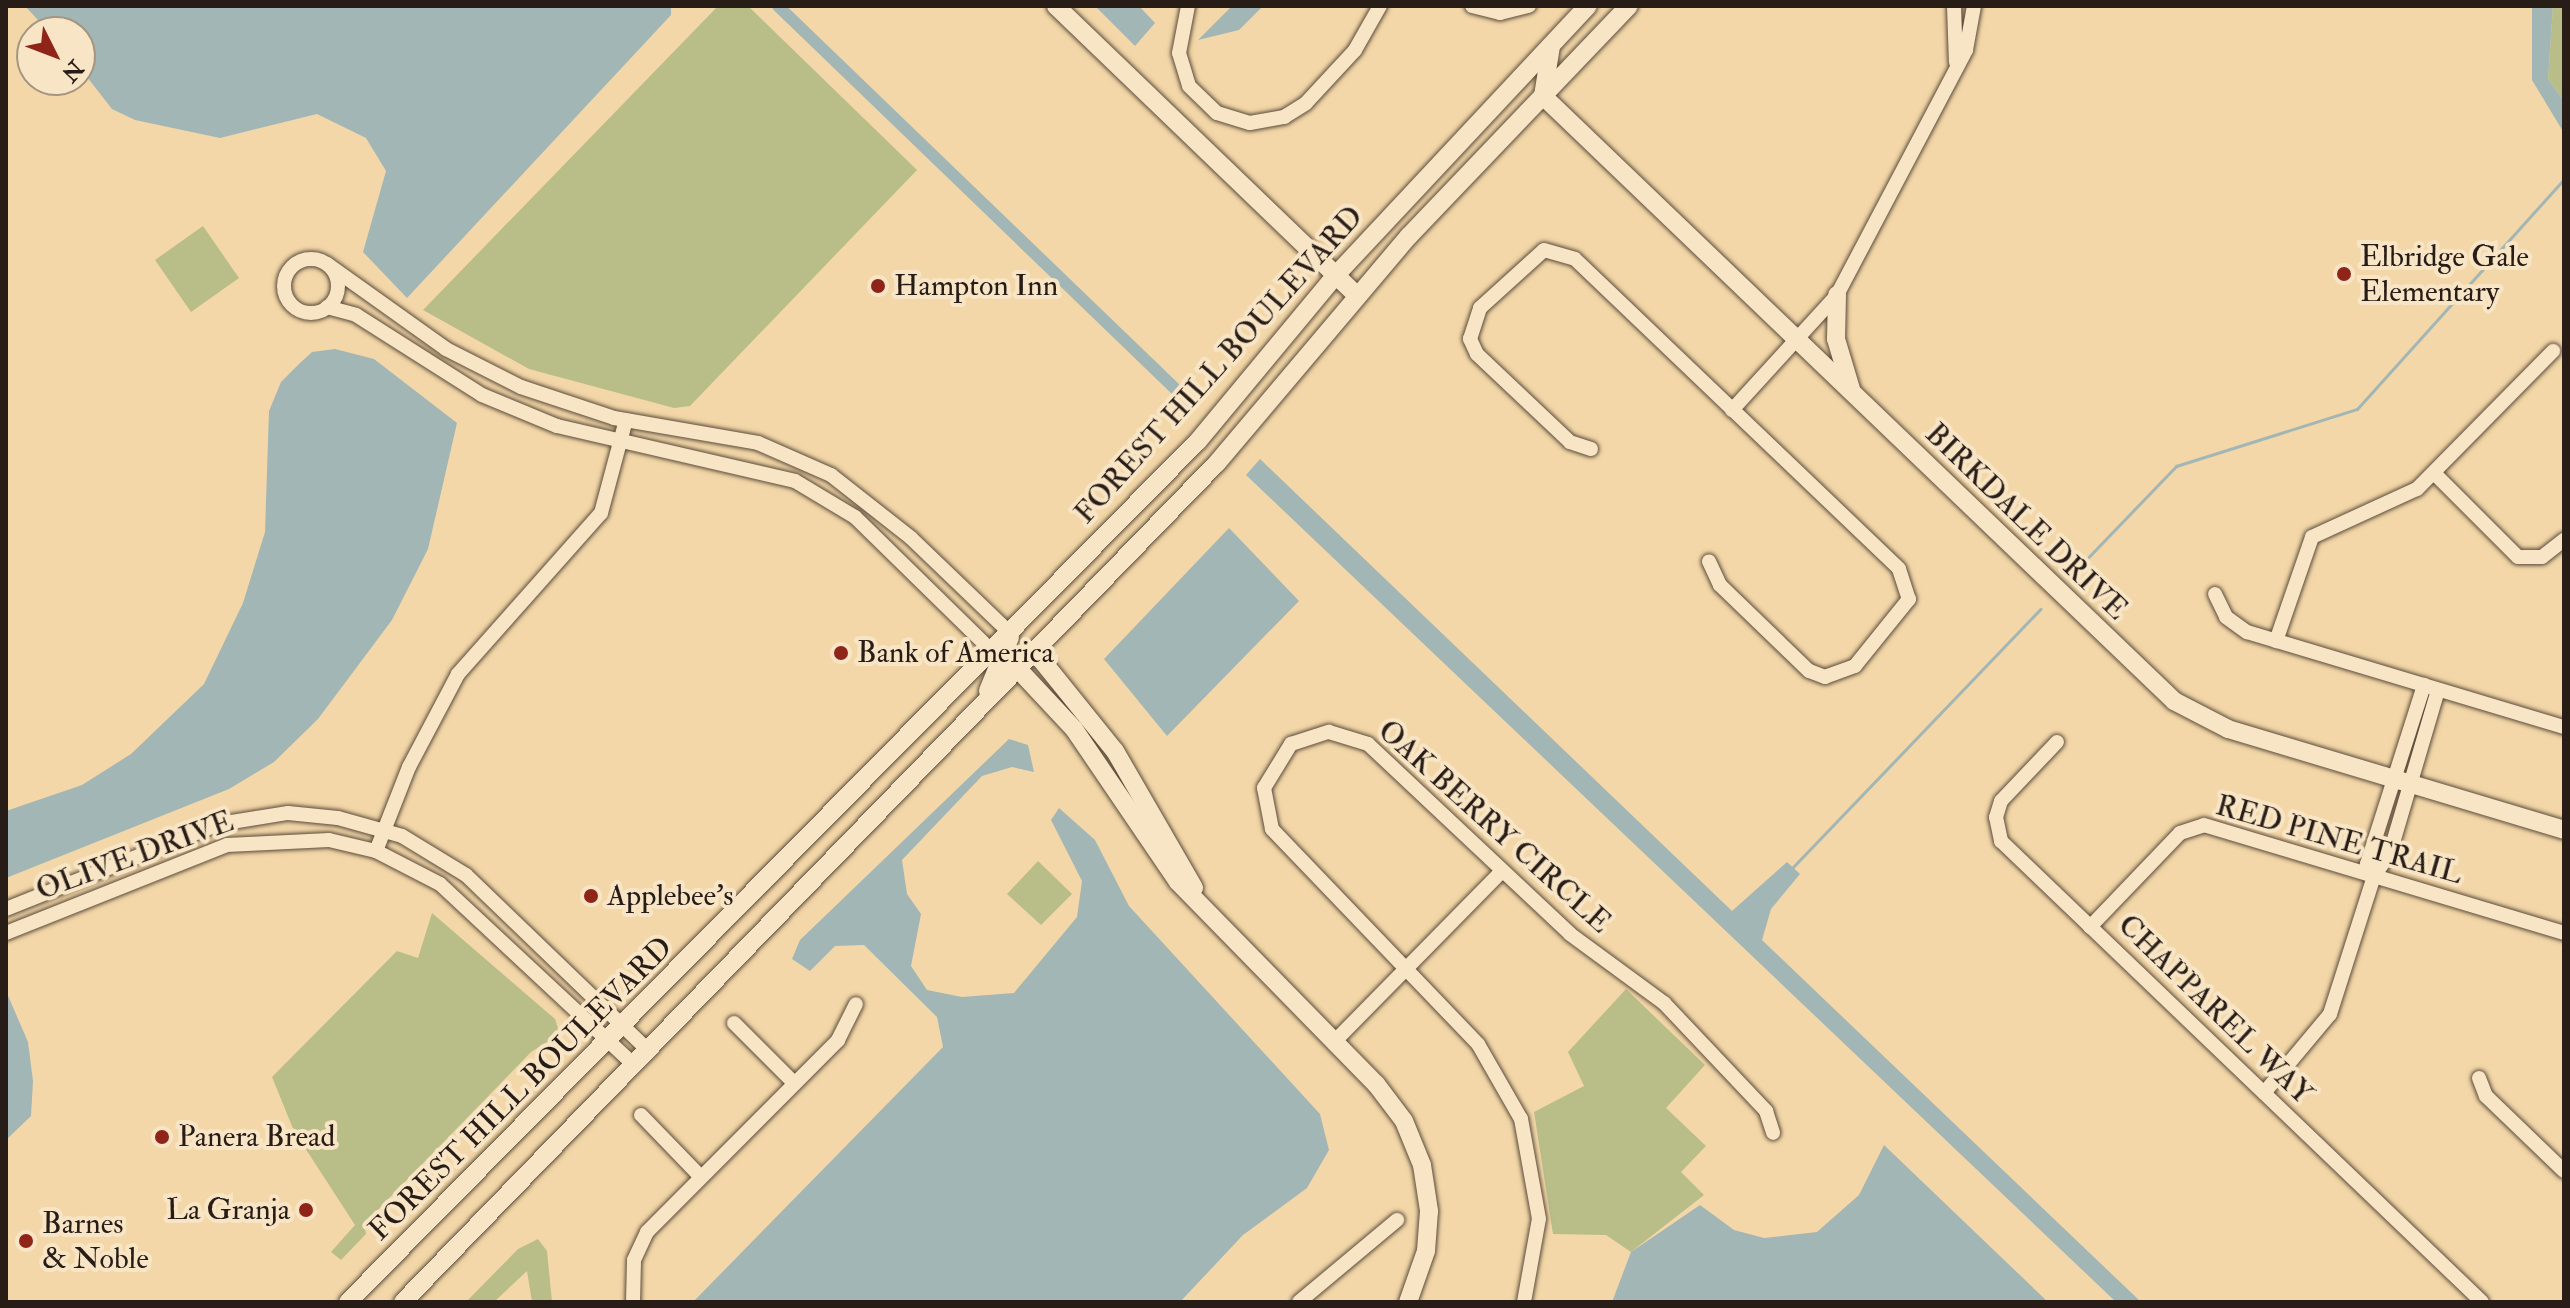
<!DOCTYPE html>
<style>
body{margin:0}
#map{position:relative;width:2570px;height:1308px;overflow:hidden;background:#f3d7a8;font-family:"IM FELL Double Pica",serif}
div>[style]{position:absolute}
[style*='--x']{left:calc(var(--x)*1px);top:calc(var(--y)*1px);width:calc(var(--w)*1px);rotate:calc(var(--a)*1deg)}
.green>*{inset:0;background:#b9be89}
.water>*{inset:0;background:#a2b6b5}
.stream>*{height:3px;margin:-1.5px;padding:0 1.5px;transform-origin:1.5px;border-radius:1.5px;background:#a2b6b5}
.canal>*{height:12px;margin:-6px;padding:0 6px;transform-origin:6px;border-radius:6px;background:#a2b6b5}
.roads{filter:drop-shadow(0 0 2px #5b4b3b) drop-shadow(0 0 2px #5b4b3b)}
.street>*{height:14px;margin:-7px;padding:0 7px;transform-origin:7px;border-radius:7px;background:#f7e5c6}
.street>.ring{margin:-7px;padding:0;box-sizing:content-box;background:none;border:14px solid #f7e5c6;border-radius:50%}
.secondary>*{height:18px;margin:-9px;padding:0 9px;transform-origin:9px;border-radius:9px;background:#f7e5c6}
.dots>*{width:22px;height:22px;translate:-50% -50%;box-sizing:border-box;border:4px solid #f7e5c6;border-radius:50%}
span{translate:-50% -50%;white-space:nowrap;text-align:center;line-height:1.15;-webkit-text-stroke:8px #f7e5c6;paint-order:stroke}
.poi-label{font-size:30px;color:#281c17}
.left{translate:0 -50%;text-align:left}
.right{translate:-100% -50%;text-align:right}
.street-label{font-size:30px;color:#281c17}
.frame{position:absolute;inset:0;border:8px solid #281c17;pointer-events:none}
.north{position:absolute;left:16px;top:16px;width:80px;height:80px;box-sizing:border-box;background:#f7e5c6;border:2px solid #a49580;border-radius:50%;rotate:132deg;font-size:22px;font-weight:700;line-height:32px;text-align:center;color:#281c17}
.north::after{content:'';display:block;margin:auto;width:28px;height:36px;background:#8f2418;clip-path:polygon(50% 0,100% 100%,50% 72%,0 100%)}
</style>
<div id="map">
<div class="green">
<i style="clip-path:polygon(718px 6px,748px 6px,917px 170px,690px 406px,674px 408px,529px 369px,423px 310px)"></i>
<i style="clip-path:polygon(2553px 6px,2564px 6px,2564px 101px,2548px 79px)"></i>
<i style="clip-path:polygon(203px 226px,239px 278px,191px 312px,155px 260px)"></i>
<i style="clip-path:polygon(1038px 861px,1072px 894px,1041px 925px,1007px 894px)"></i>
<i style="clip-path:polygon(432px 913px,555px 1019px,560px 1034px,531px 1052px,364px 1224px,366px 1234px,341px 1260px,331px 1252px,355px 1225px,294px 1131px,272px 1077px,397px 951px,418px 958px)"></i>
<i style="clip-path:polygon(1626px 989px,1705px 1065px,1666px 1108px,1706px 1146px,1681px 1172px,1704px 1195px,1631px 1252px,1606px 1235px,1553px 1234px,1534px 1112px,1584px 1086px,1568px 1052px)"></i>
<i style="clip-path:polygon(538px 1239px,547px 1251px,552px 1302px,532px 1302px,527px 1271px,494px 1302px,466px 1302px,518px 1249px)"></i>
</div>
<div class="water">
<i style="clip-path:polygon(25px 6px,671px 6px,671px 15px,407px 298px,363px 252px,386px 171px,366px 138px,317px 114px,220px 138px,135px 120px,112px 109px,80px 68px,80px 32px,49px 32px)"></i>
<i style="clip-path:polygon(1095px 6px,1139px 6px,1155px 23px,1135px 46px)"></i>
<i style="clip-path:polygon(1232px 6px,1263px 6px,1239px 30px,1198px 40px)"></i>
<i style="clip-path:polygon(2532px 6px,2553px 6px,2548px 79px,2564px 101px,2564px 133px,2532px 80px)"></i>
<i style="clip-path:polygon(335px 349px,374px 359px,457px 423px,428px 549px,392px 620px,318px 719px,274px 762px,229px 789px,6px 878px,6px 811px,82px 785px,131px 754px,204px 684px,243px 603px,265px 532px,269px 411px,281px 382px,300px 363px,312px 352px)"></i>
<i style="clip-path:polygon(1260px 459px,1732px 911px,1787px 862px,1800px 874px,1771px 909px,1762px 940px,2141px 1302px,2116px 1302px,1246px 475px)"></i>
<i style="clip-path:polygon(1229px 528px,1299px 601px,1167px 736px,1104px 659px)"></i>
<i style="clip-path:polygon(1009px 739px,1028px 745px,1034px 772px,1012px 767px,982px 776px,902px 860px,907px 894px,921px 914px,911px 966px,927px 990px,962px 997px,1014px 993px,1077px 917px,1082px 881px,1051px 820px,1059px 808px,1095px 840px,1129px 906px,1320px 1114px,1329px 1150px,1307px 1188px,1243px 1235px,1180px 1302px,693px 1302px,943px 1047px,937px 1017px,864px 945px,835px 946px,810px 971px,792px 959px,800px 940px)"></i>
<i style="clip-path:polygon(6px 991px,28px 1042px,33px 1081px,31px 1116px,6px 1140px)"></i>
<i style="clip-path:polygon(1884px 1145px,2048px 1302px,1612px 1302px,1631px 1252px,1700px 1205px,1734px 1230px,1764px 1238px,1817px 1232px,1859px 1195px)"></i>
</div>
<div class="stream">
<i style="--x:2077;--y:569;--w:143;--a:-46.1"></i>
<i style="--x:2176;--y:466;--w:190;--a:-17.5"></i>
<i style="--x:2357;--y:409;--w:309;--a:-48"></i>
<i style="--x:1792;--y:868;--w:359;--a:-46.2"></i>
</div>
<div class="canal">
<i style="--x:778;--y:6;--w:572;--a:43.94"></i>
</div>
<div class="roads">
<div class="street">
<i style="--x:1188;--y:6;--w:48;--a:100.8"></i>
<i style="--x:1179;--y:53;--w:34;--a:73"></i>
<i style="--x:1189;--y:86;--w:39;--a:44"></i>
<i style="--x:1217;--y:113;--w:34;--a:17"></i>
<i style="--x:1250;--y:123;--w:35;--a:-10"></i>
<i style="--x:1284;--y:117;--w:26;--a:-32"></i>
<i style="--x:1306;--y:103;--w:72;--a:-47.2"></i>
<i style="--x:1355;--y:50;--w:51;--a:-60.4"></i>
<i style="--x:1472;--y:6;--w:29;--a:14"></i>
<i style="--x:1500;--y:13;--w:30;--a:-14"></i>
<i style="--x:1954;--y:6;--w:56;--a:88"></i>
<i class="ring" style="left:284px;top:259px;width:40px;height:40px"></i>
<i style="--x:327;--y:264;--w:146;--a:35.5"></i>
<i style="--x:446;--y:349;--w:84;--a:26.9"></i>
<i style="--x:521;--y:387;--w:98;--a:18.4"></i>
<i style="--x:614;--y:418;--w:146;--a:9.8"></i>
<i style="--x:758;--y:443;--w:80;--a:23.7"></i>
<i style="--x:831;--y:475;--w:102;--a:38.2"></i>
<i style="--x:911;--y:538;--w:139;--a:43.8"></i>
<i style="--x:327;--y:307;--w:30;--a:15"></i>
<i style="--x:356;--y:315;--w:149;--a:32.4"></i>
<i style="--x:482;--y:395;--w:81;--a:22.5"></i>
<i style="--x:557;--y:426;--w:244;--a:13"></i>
<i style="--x:795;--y:481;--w:70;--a:31"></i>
<i style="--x:855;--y:517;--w:193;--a:44.4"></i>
<i style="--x:1732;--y:410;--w:156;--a:-47.6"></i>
<i style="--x:1837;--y:295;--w:277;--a:-62.2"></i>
<i style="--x:1966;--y:50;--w:45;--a:-79.7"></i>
<i style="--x:1591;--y:449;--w:22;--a:-162"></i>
<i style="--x:1570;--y:442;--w:128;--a:-136.6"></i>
<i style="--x:1477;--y:354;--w:17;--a:-115"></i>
<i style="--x:1470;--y:339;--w:33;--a:-72"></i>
<i style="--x:1480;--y:308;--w:86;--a:-42.2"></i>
<i style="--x:1544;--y:250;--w:32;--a:16"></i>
<i style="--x:1575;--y:259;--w:448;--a:43.7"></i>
<i style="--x:1899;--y:569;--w:32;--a:72"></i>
<i style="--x:1909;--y:599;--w:86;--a:128.9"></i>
<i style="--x:1855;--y:666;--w:32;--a:160"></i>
<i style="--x:1825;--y:677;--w:17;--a:-159"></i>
<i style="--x:1809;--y:671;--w:124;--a:-136"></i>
<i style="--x:1720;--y:585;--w:26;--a:-115"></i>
<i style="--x:2435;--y:474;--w:117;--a:45"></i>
<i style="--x:2518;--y:557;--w:24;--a:0"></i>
<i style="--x:2542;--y:557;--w:28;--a:-38"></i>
<i style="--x:2215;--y:594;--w:25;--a:64"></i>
<i style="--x:2226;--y:617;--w:26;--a:36"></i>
<i style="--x:2247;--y:632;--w:331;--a:16.7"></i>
<i style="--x:2276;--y:641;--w:110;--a:-70.9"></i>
<i style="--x:2312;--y:537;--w:115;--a:-24.6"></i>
<i style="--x:2417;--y:489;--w:194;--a:-45.4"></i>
<i style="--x:2057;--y:742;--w:81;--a:133.5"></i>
<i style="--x:2001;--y:801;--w:17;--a:107"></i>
<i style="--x:1996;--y:817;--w:25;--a:78"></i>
<i style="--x:2001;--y:841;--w:666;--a:43.78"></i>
<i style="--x:376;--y:851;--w:90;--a:-68.6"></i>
<i style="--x:409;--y:767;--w:105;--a:-62.2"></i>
<i style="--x:458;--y:674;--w:215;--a:-48.4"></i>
<i style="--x:601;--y:513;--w:96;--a:-75"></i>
<i style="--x:2374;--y:876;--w:14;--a:-120"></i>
<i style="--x:2367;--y:864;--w:188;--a:-72.3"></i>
<i style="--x:6;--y:909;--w:229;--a:-21.8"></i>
<i style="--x:219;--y:824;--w:70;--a:-9.1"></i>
<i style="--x:288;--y:813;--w:50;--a:5.7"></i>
<i style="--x:338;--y:818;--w:66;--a:15.7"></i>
<i style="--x:402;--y:836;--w:75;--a:31.4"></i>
<i style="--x:466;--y:875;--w:252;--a:43.9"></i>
<i style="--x:2090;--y:927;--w:130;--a:-46.2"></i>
<i style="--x:2180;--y:833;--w:25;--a:-18"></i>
<i style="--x:2204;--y:825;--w:376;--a:16.7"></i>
<i style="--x:6;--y:933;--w:238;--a:-21.7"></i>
<i style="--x:227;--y:845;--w:102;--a:-2.8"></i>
<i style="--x:329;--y:840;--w:48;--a:13.2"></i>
<i style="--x:376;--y:851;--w:72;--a:27.3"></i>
<i style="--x:440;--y:884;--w:265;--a:43"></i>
<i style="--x:734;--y:1023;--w:85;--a:45"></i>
<i style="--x:1335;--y:1041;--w:238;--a:-45.5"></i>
<i style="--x:2479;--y:1078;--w:19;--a:69"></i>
<i style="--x:2486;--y:1096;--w:108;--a:43.9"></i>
<i style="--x:2264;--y:1093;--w:103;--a:-50.1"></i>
<i style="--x:2330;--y:1014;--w:145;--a:-72.3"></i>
<i style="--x:2374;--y:876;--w:28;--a:-55"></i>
<i style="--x:2390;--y:853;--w:170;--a:-73.6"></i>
<i style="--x:641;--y:1115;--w:85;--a:46"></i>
<i style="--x:633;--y:1302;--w:42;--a:-88.6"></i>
<i style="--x:634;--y:1260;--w:31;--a:-65"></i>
<i style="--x:647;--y:1232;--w:271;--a:-45.1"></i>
<i style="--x:838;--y:1040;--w:40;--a:-63.4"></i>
<i style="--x:1299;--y:1302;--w:128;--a:-39.9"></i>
<i style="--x:1524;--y:1302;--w:84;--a:-79.8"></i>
<i style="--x:1539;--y:1219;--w:102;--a:-100.2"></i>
<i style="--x:1521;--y:1119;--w:86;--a:-119.8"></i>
<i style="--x:1478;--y:1044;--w:298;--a:-133.8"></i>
<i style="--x:1272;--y:829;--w:42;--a:-101"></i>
<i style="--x:1264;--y:788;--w:52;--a:-58.5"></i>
<i style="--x:1291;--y:744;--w:40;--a:-18"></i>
<i style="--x:1329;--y:732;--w:41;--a:17.1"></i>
<i style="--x:1368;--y:744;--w:277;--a:43.2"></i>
<i style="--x:1570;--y:934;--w:117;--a:36.3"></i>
<i style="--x:1664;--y:1003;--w:149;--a:46.6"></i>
<i style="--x:1766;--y:1111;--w:23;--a:72"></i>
</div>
<div class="secondary">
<i style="--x:1056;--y:6;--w:418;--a:43.9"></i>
<i style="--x:1551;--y:46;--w:51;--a:99.1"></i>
<i style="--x:1543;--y:96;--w:874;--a:43.79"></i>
<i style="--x:2174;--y:701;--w:61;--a:27.4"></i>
<i style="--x:2228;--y:729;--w:351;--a:16.7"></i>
<i style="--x:1837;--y:295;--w:44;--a:91.3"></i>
<i style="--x:1836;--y:339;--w:52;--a:73.3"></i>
<i style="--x:1035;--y:652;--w:127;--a:51.1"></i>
<i style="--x:1115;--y:751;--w:158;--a:60"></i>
<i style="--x:1018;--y:669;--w:82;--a:47"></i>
<i style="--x:1074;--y:729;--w:185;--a:55.8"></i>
<i style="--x:1178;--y:882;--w:283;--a:45.6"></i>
<i style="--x:1376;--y:1084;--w:46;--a:52.9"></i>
<i style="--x:1404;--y:1121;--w:48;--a:67.8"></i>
<i style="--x:1422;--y:1165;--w:47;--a:81.3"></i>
<i style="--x:1429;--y:1211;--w:40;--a:94.3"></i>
<i style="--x:1426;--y:1251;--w:54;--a:109.4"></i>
<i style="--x:988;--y:691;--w:58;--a:-67.8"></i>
<i style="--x:348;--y:1302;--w:1210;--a:-45.37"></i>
<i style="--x:1198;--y:441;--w:214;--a:-50.3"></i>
<i style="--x:1335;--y:276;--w:370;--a:-46.9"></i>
<i style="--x:403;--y:1302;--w:1169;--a:-45.87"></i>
<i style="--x:1217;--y:463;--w:297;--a:-49.8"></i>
<i style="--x:1409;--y:236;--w:318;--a:-46.3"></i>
</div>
</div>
<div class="dots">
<i style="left:2344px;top:274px;background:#8f2418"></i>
<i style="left:878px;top:286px;background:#8f2418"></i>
<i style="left:841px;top:653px;background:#8f2418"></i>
<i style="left:591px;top:896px;background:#8f2418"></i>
<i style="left:162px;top:1137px;background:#8f2418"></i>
<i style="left:306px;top:1210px;background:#8f2418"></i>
<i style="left:26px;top:1241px;background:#8f2418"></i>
</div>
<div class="poi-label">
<span class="left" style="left:2360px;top:274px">Elbridge Gale<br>Elementary</span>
<span class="left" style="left:894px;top:286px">Hampton Inn</span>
<span class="left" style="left:857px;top:653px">Bank of America</span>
<span class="left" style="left:607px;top:896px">Applebee's</span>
<span class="left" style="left:178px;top:1137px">Panera Bread</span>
<span class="right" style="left:290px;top:1210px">La Granja</span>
<span class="left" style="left:42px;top:1241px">Barnes<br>&amp; Noble</span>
</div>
<div class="street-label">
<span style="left:1219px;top:365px;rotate:-48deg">FOREST HILL BOULEVARD</span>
<span style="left:2026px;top:522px;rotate:44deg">BIRKDALE DRIVE</span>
<span style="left:1494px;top:827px;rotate:42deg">OAK BERRY CIRCLE</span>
<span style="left:2339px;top:840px;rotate:16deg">RED PINE TRAIL</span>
<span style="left:135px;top:856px;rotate:-20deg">OLIVE DRIVE</span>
<span style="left:2215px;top:1010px;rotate:44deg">CHAPPAREL WAY</span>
<span style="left:521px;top:1089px;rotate:-45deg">FOREST HILL BOULEVARD</span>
</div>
<div class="frame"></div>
<div class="north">N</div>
</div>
